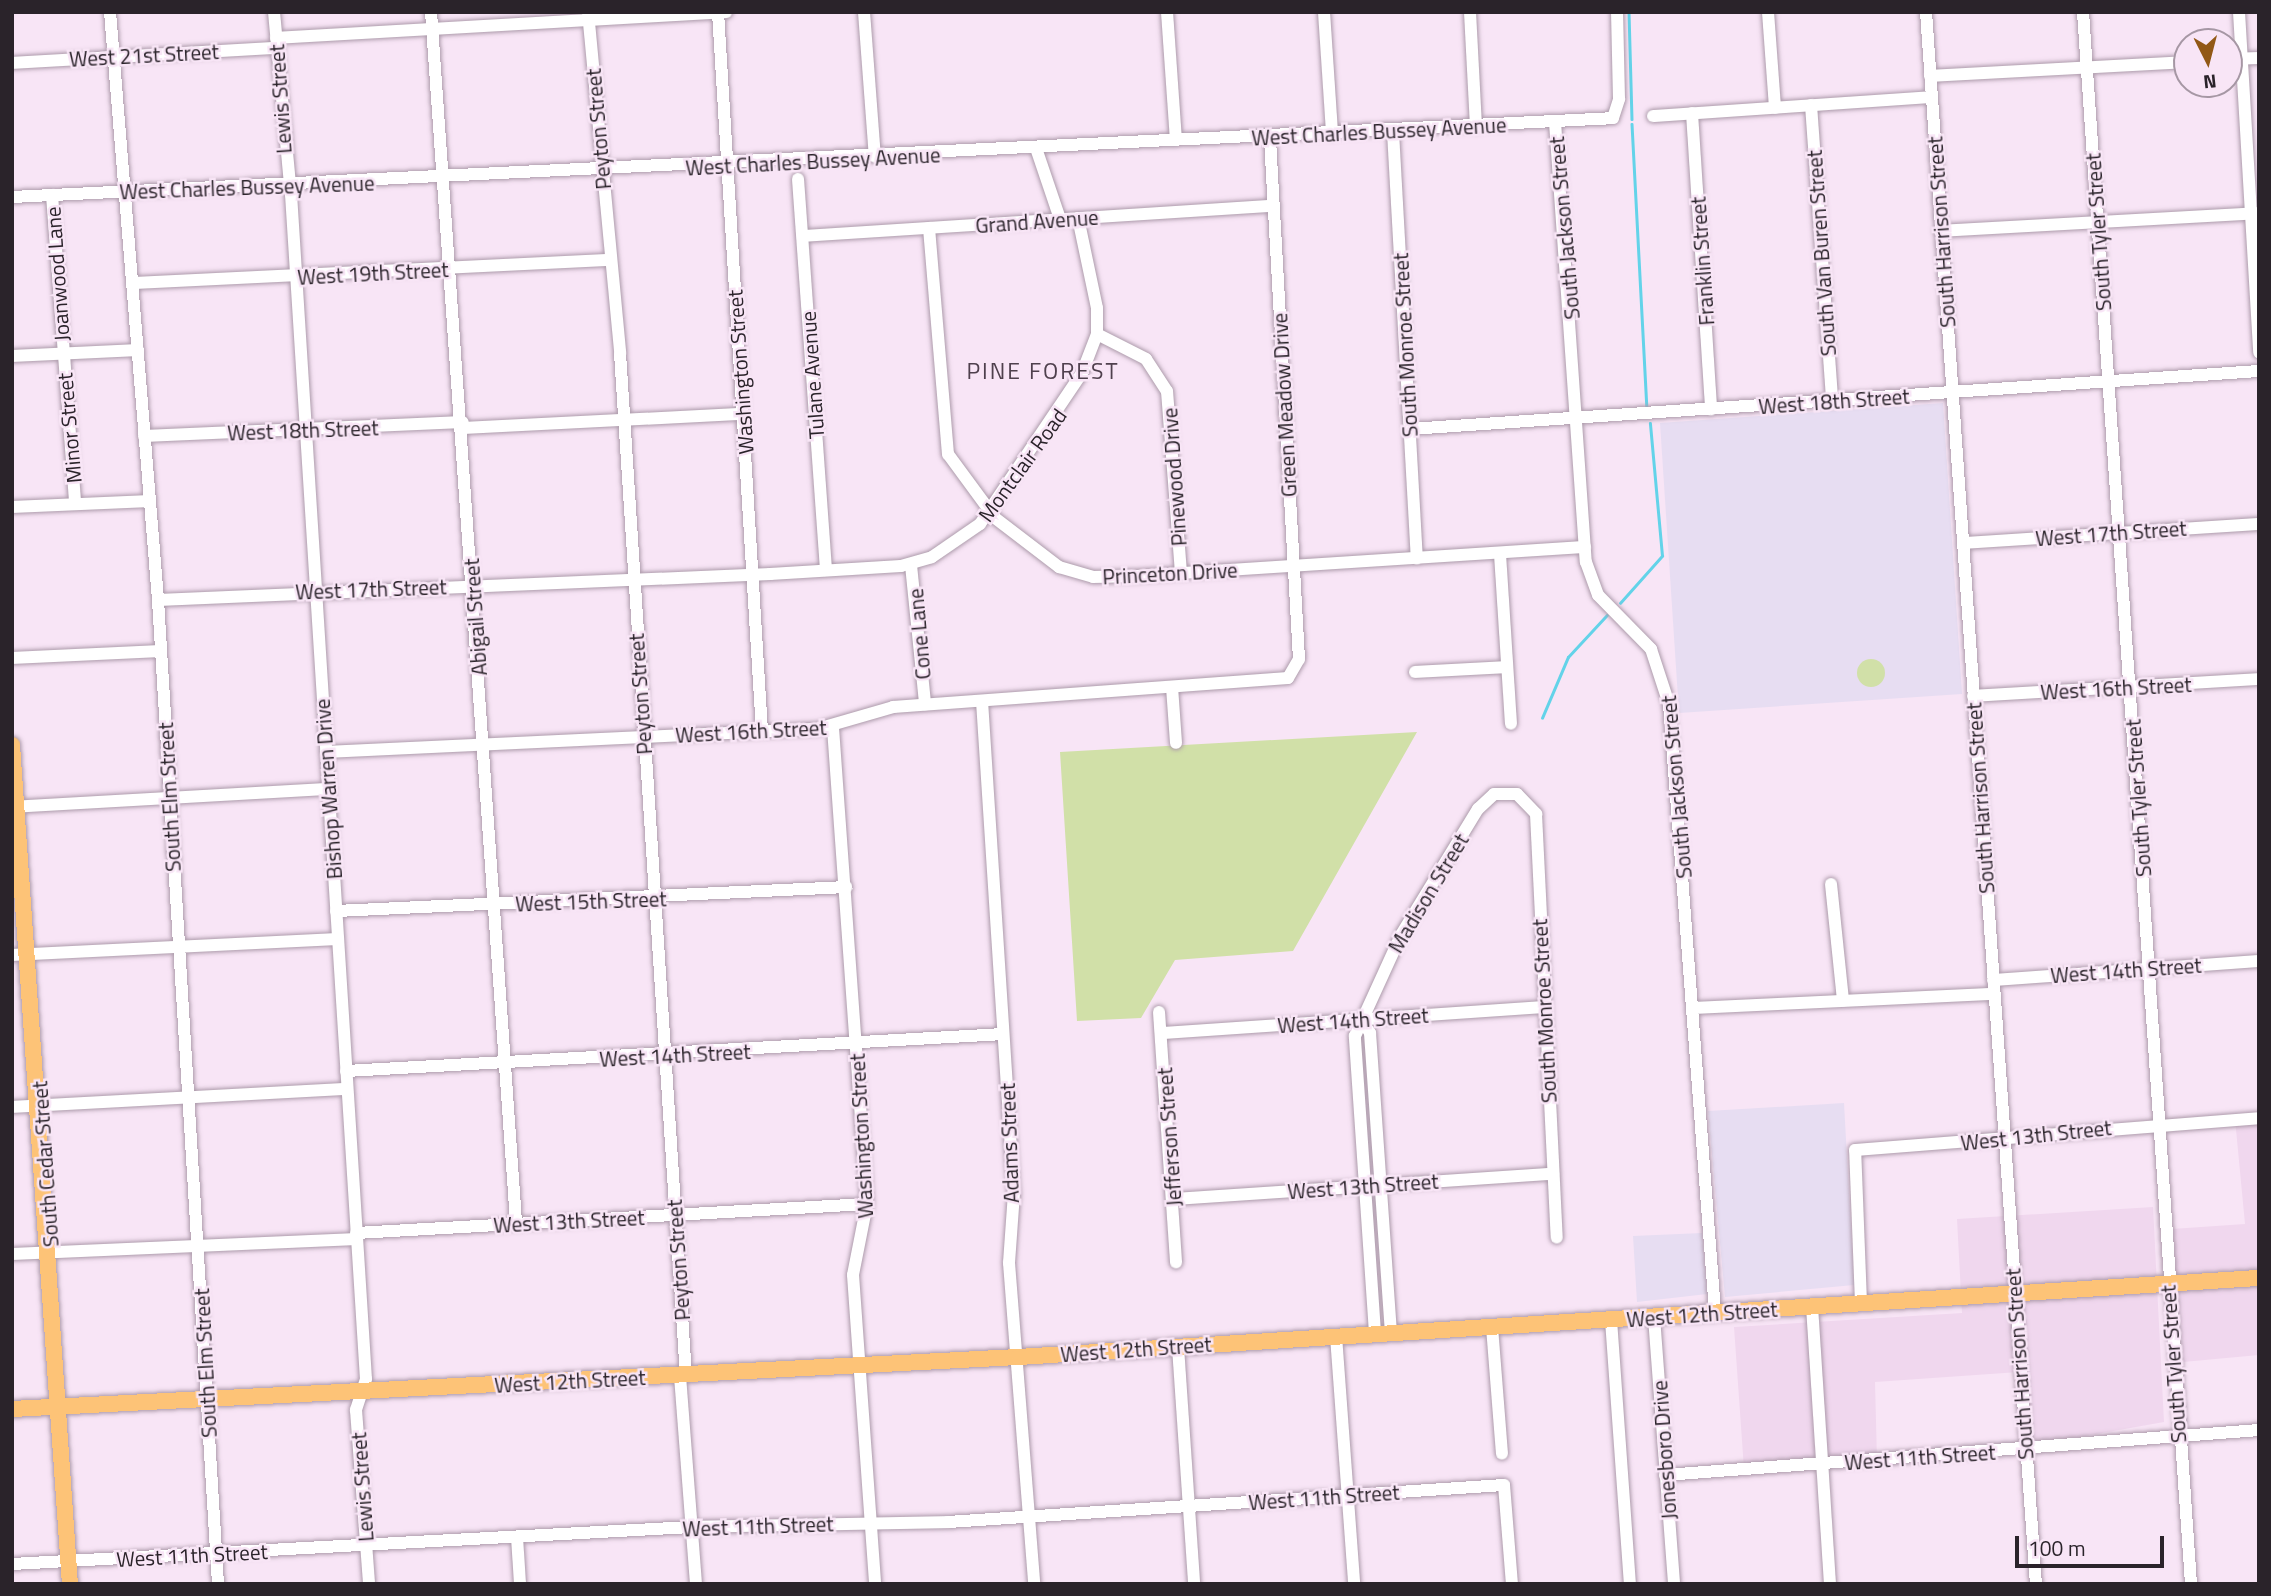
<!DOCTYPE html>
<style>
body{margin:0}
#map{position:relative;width:2271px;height:1596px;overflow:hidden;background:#f8e5f6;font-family:"Titillium Web",sans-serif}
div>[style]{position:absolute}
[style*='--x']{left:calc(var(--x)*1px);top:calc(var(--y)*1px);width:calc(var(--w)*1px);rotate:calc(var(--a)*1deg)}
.built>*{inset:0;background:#f0d7ee}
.education>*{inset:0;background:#e7ddf2}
.green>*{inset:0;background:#d1e0a8}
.round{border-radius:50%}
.stream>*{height:2.5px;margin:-1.25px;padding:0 1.25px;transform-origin:1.25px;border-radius:1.25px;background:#63d3e9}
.roads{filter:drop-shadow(0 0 2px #ad9bab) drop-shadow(0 0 2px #ad9bab)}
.minor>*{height:12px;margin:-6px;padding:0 6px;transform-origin:6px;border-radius:6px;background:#fff}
.major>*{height:16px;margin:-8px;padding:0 8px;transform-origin:8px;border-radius:8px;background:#fdc377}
span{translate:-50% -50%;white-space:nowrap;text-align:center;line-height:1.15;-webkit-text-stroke:5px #f8e5f6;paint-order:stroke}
.street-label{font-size:21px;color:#2a232a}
.neighbourhood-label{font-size:23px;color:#4f404d;letter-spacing:2px}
.frame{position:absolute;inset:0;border:14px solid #2a232a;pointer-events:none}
.north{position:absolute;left:2173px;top:28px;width:70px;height:70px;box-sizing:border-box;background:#f8e5f6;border:2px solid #a697a4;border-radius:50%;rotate:174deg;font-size:19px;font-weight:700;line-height:28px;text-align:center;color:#2a232a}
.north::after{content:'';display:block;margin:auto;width:24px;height:32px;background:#925816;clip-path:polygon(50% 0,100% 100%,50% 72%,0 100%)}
.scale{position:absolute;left:2015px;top:1536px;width:149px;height:32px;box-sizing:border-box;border:4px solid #2a232a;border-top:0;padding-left:9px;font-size:21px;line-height:24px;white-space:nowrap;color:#2a232a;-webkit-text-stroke:5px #f8e5f6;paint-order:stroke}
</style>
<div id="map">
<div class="built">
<i style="clip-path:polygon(2259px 1118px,2259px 1355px,2183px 1362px,2172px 1229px,2245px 1224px,2235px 1119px)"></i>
<i style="clip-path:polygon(2153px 1207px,2164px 1422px,2024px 1447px,2019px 1372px,1875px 1382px,1877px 1460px,1744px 1469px,1734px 1327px,1962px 1313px,1957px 1219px)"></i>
</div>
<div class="education">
<i style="clip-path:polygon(1943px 403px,1962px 694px,1679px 713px,1660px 423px)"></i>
<i style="clip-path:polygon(1844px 1103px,1854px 1285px,1725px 1297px,1708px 1111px)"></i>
<i style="clip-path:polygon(1702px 1233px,1707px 1294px,1637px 1302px,1633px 1236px)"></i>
</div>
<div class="green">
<i class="round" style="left:1857px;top:659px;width:28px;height:28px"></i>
<i style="clip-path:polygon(1417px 732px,1293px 951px,1175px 960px,1141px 1018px,1077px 1021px,1060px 752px)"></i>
</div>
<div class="stream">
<i style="--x:1629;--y:12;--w:107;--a:88.4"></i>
<i style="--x:1632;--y:124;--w:283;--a:87"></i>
<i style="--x:1620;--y:603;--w:63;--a:-48.2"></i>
<i style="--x:1662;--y:556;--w:133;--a:-95.2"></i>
<i style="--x:1542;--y:718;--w:66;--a:-66.9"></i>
<i style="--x:1568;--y:657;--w:57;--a:-47.1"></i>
</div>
<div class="roads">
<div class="minor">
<i style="--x:110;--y:12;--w:590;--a:85.33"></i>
<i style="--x:158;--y:600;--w:986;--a:86.51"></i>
<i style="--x:274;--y:12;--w:183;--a:84.7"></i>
<i style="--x:291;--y:194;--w:1187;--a:86.38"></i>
<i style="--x:366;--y:1379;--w:33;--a:108"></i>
<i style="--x:356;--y:1410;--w:174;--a:85.7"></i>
<i style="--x:431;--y:12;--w:1214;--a:85.98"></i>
<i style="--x:588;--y:12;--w:342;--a:84.6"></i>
<i style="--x:620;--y:353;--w:1025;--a:86.31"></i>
<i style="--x:718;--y:12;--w:720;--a:86.5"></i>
<i style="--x:864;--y:12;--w:145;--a:85.7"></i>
<i style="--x:1167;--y:12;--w:128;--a:86"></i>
<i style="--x:1324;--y:12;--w:122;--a:86.2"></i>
<i style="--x:1470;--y:12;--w:115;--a:87"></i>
<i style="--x:1768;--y:12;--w:96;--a:85.8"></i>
<i style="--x:1926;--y:12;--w:1576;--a:86"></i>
<i style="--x:2083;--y:12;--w:1576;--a:86.07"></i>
<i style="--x:2239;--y:12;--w:341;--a:86.6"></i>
<i style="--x:276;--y:38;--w:451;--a:-3.3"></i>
<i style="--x:2229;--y:59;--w:30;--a:-2"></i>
<i style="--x:12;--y:63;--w:264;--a:-3.3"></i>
<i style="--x:1930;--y:76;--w:257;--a:-3.1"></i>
<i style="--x:1811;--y:105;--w:297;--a:85.9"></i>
<i style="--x:1692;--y:113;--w:297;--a:86.3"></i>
<i style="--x:1653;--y:116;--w:279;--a:-3.9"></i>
<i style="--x:1555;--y:122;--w:441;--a:86"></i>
<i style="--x:1586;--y:562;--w:35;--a:70"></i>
<i style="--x:1598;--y:595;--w:76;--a:45.5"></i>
<i style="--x:1651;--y:649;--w:58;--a:71.9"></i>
<i style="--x:1669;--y:704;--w:610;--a:85.67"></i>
<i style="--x:1393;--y:132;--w:427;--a:86.8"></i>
<i style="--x:1036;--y:148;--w:75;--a:71.3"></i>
<i style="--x:798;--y:179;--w:392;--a:85.9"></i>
<i style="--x:52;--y:195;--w:309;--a:85.7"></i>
<i style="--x:12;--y:197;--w:1603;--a:-2.82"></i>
<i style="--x:1613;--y:118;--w:20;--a:-72"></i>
<i style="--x:1619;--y:99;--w:87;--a:-91.3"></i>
<i style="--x:929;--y:228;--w:227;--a:85.2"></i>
<i style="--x:948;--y:454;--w:79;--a:53.7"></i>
<i style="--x:995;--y:518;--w:81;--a:37.4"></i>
<i style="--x:1059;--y:567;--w:35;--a:16"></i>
<i style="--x:1093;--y:577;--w:43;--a:-1.3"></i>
<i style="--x:1136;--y:576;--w:450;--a:-3.7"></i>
<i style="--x:1940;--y:231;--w:320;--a:-3.2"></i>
<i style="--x:803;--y:236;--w:468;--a:-3.7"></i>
<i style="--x:135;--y:283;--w:476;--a:-2.8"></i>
<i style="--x:1097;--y:334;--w:55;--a:27"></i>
<i style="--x:1146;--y:359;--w:38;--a:57"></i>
<i style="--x:1167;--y:391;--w:183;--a:85.6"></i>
<i style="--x:12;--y:356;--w:126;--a:-2.7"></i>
<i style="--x:463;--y:428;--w:280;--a:-2.9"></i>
<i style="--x:1410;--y:429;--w:851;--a:-3.91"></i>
<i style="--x:144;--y:436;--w:319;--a:-2.5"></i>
<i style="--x:12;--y:507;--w:138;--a:-2.5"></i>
<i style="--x:1964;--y:543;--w:296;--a:-3.7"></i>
<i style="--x:1500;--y:554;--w:170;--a:86.3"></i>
<i style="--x:911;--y:565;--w:140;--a:84.2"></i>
<i style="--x:158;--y:600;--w:613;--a:-2.43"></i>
<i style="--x:770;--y:574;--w:131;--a:-3.5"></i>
<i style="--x:901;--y:566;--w:32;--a:-16"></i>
<i style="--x:932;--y:557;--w:58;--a:-34.5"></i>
<i style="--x:980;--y:524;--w:182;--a:-56"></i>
<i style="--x:1082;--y:373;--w:42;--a:-69"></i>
<i style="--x:1097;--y:334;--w:26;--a:-90"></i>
<i style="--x:1097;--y:308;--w:92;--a:-101.9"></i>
<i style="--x:12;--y:658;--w:148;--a:-2.7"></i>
<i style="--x:1415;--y:672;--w:92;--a:-3.1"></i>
<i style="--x:1172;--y:687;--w:56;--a:85.9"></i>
<i style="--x:1973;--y:696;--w:287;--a:-3.4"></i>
<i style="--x:982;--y:701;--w:493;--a:86.3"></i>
<i style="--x:1014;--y:1193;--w:70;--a:94.1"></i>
<i style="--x:1009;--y:1263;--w:322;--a:85.5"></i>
<i style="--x:833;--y:728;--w:477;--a:85.9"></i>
<i style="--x:867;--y:1204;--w:72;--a:101.2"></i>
<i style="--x:853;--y:1275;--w:310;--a:85.9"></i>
<i style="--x:326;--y:752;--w:492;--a:-2.7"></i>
<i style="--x:817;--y:729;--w:79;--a:-16.1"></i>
<i style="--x:893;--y:707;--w:396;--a:-4.2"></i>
<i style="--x:1288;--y:678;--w:22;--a:-60"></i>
<i style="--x:1299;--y:659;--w:522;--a:-93.19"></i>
<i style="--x:12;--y:807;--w:317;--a:-3.3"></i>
<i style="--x:1831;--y:884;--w:117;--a:84.1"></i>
<i style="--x:336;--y:911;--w:511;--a:-2.69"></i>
<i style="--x:12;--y:955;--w:325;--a:-2.8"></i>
<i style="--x:1993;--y:980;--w:267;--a:-4.1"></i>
<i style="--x:1694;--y:1008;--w:300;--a:-2.7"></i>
<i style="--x:1159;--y:1012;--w:251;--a:86.1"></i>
<i style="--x:1361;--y:1019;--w:17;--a:57"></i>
<i style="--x:1370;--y:1033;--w:300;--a:86"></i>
<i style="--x:1162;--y:1033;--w:384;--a:-3.9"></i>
<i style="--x:346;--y:1071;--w:658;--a:-3.22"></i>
<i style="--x:12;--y:1107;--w:335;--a:-3.1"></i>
<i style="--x:1173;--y:1199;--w:381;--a:-3.8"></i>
<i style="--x:356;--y:1233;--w:512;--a:-3.25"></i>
<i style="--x:12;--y:1254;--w:345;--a:-2.5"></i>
<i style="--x:1861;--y:1303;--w:153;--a:-92.2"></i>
<i style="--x:1855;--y:1150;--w:405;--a:-4.5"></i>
<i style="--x:1812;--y:1306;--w:279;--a:86.3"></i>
<i style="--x:1654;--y:1317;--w:268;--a:85.7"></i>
<i style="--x:1611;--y:1320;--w:265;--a:85.9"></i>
<i style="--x:1492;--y:1327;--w:127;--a:85.5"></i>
<i style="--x:1375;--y:1333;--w:298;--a:-93.9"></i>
<i style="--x:1355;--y:1036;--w:111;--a:-65.5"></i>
<i style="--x:1401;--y:935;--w:148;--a:-58.6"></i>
<i style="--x:1478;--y:809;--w:22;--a:-43"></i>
<i style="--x:1494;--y:794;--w:23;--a:0"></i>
<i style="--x:1517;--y:794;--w:28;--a:46"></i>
<i style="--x:1536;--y:814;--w:424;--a:87.2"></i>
<i style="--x:1336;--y:1336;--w:249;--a:85.8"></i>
<i style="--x:1178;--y:1347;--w:238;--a:86.1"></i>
<i style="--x:680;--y:1376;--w:209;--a:85.6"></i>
<i style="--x:1665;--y:1475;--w:596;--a:-4.33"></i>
<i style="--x:517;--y:1537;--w:47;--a:86.3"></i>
<i style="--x:12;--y:1564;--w:680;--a:-3.12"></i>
<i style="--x:691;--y:1527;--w:257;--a:-1.1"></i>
<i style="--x:948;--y:1522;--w:557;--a:-3.81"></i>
<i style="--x:1504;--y:1485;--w:99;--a:85.4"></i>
</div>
<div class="major">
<i style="--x:12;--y:745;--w:841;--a:86.05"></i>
<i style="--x:12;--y:1409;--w:1008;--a:-2.96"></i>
<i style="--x:1019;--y:1357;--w:1243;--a:-3.65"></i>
</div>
</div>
<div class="street-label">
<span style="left:144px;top:55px;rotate:-3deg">West 21st Street</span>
<span style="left:280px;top:99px;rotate:-94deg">Lewis Street</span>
<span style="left:598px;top:129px;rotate:-95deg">Peyton Street</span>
<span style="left:1379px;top:131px;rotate:-3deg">West Charles Bussey Avenue</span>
<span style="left:813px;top:161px;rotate:-3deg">West Charles Bussey Avenue</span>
<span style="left:247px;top:187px;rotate:-2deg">West Charles Bussey Avenue</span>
<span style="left:1037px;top:221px;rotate:-4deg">Grand Avenue</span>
<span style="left:1564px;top:228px;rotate:-95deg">South Jackson Street</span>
<span style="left:1941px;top:232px;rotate:-94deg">South Harrison Street</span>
<span style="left:2098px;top:232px;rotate:-94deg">South Tyler Street</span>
<span style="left:1821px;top:253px;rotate:-94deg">South Van Buren Street</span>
<span style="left:1702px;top:261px;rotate:-94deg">Franklin Street</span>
<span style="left:373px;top:273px;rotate:-3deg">West 19th Street</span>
<span style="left:57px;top:274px;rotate:-94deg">Joanwood Lane</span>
<span style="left:1405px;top:345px;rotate:-93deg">South Monroe Street</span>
<span style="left:740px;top:372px;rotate:-94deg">Washington Street</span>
<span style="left:812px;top:375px;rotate:-94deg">Tulane Avenue</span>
<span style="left:1834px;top:401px;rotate:-4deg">West 18th Street</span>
<span style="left:1284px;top:405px;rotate:-93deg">Green Meadow Drive</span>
<span style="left:69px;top:428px;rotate:-95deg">Minor Street</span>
<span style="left:303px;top:430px;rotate:-2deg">West 18th Street</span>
<span style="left:1022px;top:465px;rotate:-54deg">Montclair Road</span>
<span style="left:1174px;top:477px;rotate:-94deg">Pinewood Drive</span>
<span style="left:2111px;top:533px;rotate:-4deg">West 17th Street</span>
<span style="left:1170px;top:573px;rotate:-3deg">Princeton Drive</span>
<span style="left:371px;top:589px;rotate:-2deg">West 17th Street</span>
<span style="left:475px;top:617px;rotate:-94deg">Abigail Street</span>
<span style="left:919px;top:634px;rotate:-95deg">Cone Lane</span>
<span style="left:2116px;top:688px;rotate:-3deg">West 16th Street</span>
<span style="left:640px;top:694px;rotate:-94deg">Peyton Street</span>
<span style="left:751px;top:731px;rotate:-3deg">West 16th Street</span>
<span style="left:1676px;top:787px;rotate:-95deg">South Jackson Street</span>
<span style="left:328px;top:789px;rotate:-94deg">Bishop Warren Drive</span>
<span style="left:169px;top:797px;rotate:-93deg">South Elm Street</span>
<span style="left:1980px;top:798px;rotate:-94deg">South Harrison Street</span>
<span style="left:2138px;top:798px;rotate:-94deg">South Tyler Street</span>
<span style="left:1428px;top:893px;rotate:-59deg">Madison Street</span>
<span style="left:591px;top:901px;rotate:-2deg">West 15th Street</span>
<span style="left:2126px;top:970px;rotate:-4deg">West 14th Street</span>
<span style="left:1544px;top:1011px;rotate:-93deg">South Monroe Street</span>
<span style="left:1353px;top:1020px;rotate:-4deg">West 14th Street</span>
<span style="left:675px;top:1055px;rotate:-3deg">West 14th Street</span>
<span style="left:2036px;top:1135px;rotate:-6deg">West 13th Street</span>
<span style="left:861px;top:1136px;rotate:-93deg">Washington Street</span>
<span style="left:1169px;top:1137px;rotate:-94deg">Jefferson Street</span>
<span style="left:1009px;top:1143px;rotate:-92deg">Adams Street</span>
<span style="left:45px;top:1164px;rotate:-94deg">South Cedar Street</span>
<span style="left:1363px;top:1186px;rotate:-4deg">West 13th Street</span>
<span style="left:569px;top:1221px;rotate:-3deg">West 13th Street</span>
<span style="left:678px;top:1260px;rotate:-94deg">Peyton Street</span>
<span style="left:1702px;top:1314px;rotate:-4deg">West 12th Street</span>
<span style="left:1136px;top:1349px;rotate:-4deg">West 12th Street</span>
<span style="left:205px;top:1363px;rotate:-93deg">South Elm Street</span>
<span style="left:2019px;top:1364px;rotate:-94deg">South Harrison Street</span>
<span style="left:2173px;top:1364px;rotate:-94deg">South Tyler Street</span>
<span style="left:570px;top:1381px;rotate:-3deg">West 12th Street</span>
<span style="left:1664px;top:1450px;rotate:-94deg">Jonesboro Drive</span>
<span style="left:1920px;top:1457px;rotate:-4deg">West 11th Street</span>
<span style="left:362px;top:1487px;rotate:-94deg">Lewis Street</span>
<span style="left:1324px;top:1497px;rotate:-4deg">West 11th Street</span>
<span style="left:758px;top:1526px;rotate:-2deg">West 11th Street</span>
<span style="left:192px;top:1555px;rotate:-3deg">West 11th Street</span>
</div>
<div class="neighbourhood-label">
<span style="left:1043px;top:371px">PINE FOREST</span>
</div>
<div class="frame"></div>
<div class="north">N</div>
<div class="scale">100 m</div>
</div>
